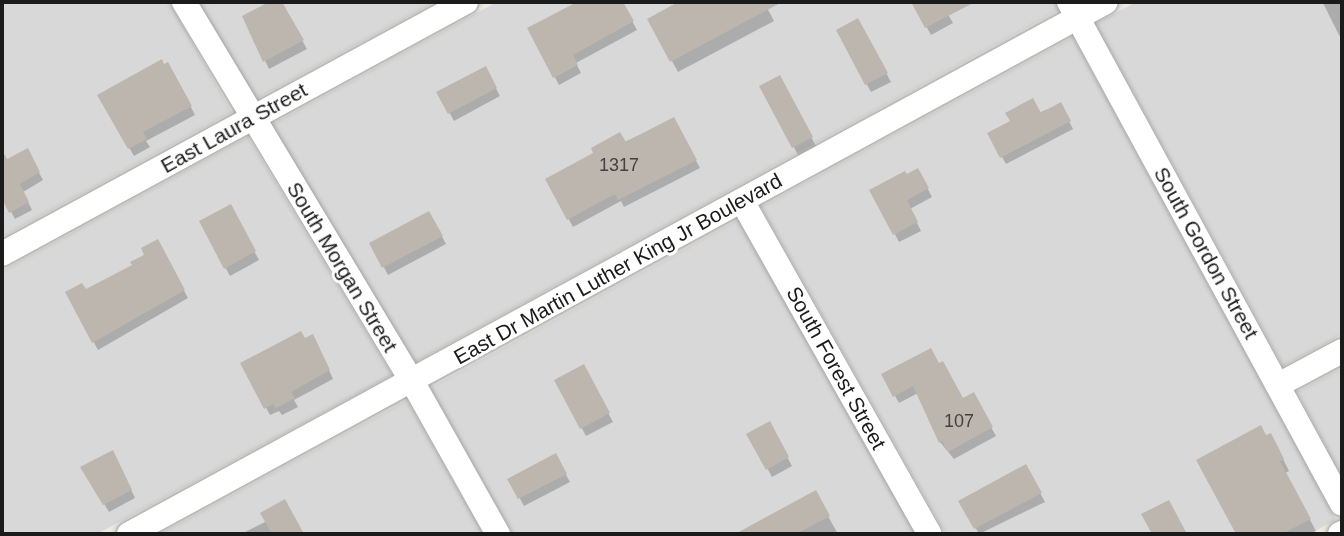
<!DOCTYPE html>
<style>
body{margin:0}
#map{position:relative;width:1344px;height:536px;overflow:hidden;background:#ece9e1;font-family:Arial,sans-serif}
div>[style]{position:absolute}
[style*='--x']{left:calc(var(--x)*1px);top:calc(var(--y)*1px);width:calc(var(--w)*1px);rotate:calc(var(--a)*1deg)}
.residential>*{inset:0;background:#d9d8d8}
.shadow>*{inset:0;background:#0003}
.building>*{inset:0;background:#bcb6ae}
.roads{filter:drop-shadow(0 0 2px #a2a2a2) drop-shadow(0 0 2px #a2a2a2)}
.minor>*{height:24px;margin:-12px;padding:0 12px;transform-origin:12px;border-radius:12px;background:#fff}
span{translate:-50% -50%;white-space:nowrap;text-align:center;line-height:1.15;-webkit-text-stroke:6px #fff;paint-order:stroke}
.number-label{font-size:18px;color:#434240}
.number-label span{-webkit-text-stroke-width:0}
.street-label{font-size:21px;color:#1b1b1b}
.frame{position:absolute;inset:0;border:4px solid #1b1b1b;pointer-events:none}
</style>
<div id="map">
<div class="residential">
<i style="clip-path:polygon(2px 2px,169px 2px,232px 112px,2px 237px)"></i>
<i style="clip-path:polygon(199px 2px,435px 2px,256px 99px)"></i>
<i style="clip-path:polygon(497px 2px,1054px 2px,1059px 10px,415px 362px,271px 125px)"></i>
<i style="clip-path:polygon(1136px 2px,1342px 2px,1342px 334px,1283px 366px,1096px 24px)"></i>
<i style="clip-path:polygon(1073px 37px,1336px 520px,1309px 534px,946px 534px,761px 207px)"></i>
<i style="clip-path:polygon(248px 137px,392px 375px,97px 534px,2px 534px,2px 271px)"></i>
<i style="clip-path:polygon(738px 220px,915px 534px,513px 534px,430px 388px)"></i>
<i style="clip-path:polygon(1342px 368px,1342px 476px,1297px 392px)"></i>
<i style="clip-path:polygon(407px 400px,483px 534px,160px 534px)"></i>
</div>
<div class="shadow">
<i style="clip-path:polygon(273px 2px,280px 2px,307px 49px,269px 69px,244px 17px)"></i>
<i style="clip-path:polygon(622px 2px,637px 30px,576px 63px,581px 73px,559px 85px,529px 29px,578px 2px)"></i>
<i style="clip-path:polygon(682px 2px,764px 2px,774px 21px,678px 72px,649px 19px)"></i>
<i style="clip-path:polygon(913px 2px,941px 2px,953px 23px,931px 35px)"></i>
<i style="clip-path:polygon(1326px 2px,1342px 2px,1342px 41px,1323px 3px)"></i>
<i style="clip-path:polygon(858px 20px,891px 82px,871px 92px,838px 31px)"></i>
<i style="clip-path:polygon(168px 64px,195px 115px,146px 141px,150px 147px,134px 156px,99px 96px)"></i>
<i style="clip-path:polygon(485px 68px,500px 96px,454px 121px,439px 93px)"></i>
<i style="clip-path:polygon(779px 78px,816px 146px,798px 155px,762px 87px)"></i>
<i style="clip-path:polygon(1060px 104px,1073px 129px,1006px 164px,989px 134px)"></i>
<i style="clip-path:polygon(673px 119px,700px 168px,624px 207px,621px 201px,573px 227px,547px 179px)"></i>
<i style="clip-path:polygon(2px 153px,6px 161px,31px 158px,43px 180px,23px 192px,32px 210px,15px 219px,2px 196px)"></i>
<i style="clip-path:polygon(918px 170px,932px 197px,910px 209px,921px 231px,899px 242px,872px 190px)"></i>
<i style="clip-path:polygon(230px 206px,259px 260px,230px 276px,201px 222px)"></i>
<i style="clip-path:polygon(429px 213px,446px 244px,388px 275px,372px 244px)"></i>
<i style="clip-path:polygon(157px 242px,188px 298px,98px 350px,67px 293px,85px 291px,134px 265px)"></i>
<i style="clip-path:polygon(305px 341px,317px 344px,333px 379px,294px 400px,298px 407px,282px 415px,279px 411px,270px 415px,242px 364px)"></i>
<i style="clip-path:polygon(583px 366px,613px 422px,586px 436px,556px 380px)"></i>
<i style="clip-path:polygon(883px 375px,962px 401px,973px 395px,996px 436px,954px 459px,940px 442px,918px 393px,899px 403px)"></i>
<i style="clip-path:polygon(769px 424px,792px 466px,772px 477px,749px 435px)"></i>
<i style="clip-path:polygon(1266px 437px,1277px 447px,1289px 471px,1285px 473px,1316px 531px,1310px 534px,1238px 534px,1198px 460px)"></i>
<i style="clip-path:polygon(555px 455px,570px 482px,524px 506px,509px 479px)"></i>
<i style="clip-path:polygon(117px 460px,135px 498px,109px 512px,83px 468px)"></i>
<i style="clip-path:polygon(1026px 467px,1045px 502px,979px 534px,961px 501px)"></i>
<i style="clip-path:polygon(815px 493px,838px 534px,755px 534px,754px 531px)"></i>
<i style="clip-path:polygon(284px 501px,302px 534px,241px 534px,267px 521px)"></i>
</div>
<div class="building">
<i style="clip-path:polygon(269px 2px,282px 2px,304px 40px,263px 62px,242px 16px)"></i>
<i style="clip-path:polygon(577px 2px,623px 2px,634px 21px,573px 55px,578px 65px,553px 78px,527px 28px)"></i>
<i style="clip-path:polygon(678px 2px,782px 2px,670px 62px,647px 19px)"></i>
<i style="clip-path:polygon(911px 2px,975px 2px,925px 28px)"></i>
<i style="clip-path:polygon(858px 18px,888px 73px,865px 85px,836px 30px)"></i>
<i style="clip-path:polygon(162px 59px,164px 64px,168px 62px,192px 106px,143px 132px,147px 139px,128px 149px,97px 95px)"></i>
<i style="clip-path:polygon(486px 66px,497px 88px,448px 114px,436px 92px)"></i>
<i style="clip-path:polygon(780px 75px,813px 137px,792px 148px,759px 86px)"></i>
<i style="clip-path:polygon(1033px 98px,1041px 113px,1061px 102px,1071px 121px,1000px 158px,987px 133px,1010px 121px,1005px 113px)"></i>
<i style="clip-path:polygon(674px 117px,697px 160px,618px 200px,615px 194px,567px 220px,545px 179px,593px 153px,591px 148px,620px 132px,626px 142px)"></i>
<i style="clip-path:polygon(28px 148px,40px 172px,20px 184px,29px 202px,9px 213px,2px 199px,2px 150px,7px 159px)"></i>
<i style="clip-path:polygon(918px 168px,929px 188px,907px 200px,918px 222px,893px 235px,869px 190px,905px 171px,907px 174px)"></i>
<i style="clip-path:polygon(231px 204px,256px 251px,224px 269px,199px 221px)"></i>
<i style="clip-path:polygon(429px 211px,443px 236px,382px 268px,369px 243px)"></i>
<i style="clip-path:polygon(158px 239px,185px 290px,92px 343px,65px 292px,82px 283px,86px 289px,132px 265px,130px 262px,144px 255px,141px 248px)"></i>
<i style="clip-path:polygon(301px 331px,305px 338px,313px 334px,330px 370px,291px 392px,295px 398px,276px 408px,273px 404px,264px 409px,240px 363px)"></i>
<i style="clip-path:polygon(931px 348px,939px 363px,943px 361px,963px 398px,974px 392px,993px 427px,948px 452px,942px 441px,939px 443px,913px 386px,893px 397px,881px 374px)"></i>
<i style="clip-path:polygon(584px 364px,610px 413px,580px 429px,554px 380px)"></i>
<i style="clip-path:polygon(770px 421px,789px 457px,766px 470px,746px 434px)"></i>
<i style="clip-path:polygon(1261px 425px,1266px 435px,1271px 433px,1284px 459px,1280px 461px,1311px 519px,1282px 534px,1236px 534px,1196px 460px)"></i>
<i style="clip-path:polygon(113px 450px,132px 490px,103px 505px,80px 467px)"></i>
<i style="clip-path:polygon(556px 453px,567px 474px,518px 499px,507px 479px)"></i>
<i style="clip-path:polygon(1026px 464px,1042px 493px,974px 529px,958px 501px)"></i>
<i style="clip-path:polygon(816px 490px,830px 516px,796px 534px,735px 534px)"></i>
<i style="clip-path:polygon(285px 499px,304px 534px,272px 534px,260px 513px)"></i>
<i style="clip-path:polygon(1169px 500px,1187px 534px,1152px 534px,1141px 514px)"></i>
</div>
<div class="roads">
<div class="minor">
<i style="--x:184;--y:2;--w:442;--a:59"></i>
<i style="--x:412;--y:381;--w:176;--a:60.7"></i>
<i style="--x:1069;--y:2;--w:571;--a:61.46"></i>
<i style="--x:742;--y:201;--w:382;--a:60.6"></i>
<i style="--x:2;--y:254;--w:528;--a:-28.51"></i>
<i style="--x:1278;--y:385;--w:72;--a:-28"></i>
<i style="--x:129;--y:534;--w:1112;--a:-28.57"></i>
<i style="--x:1340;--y:534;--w:2;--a:-27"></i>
</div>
</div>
<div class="number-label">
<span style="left:619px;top:165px">1317</span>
<span style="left:959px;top:421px">107</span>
</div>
<div class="street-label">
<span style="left:234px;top:128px;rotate:-29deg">East Laura Street</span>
<span style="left:1206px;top:253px;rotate:61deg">South Gordon Street</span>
<span style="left:342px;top:267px;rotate:59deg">South Morgan Street</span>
<span style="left:618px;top:269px;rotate:-29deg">East Dr Martin Luther King Jr Boulevard</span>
<span style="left:836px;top:368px;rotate:61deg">South Forest Street</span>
</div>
<div class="frame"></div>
</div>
